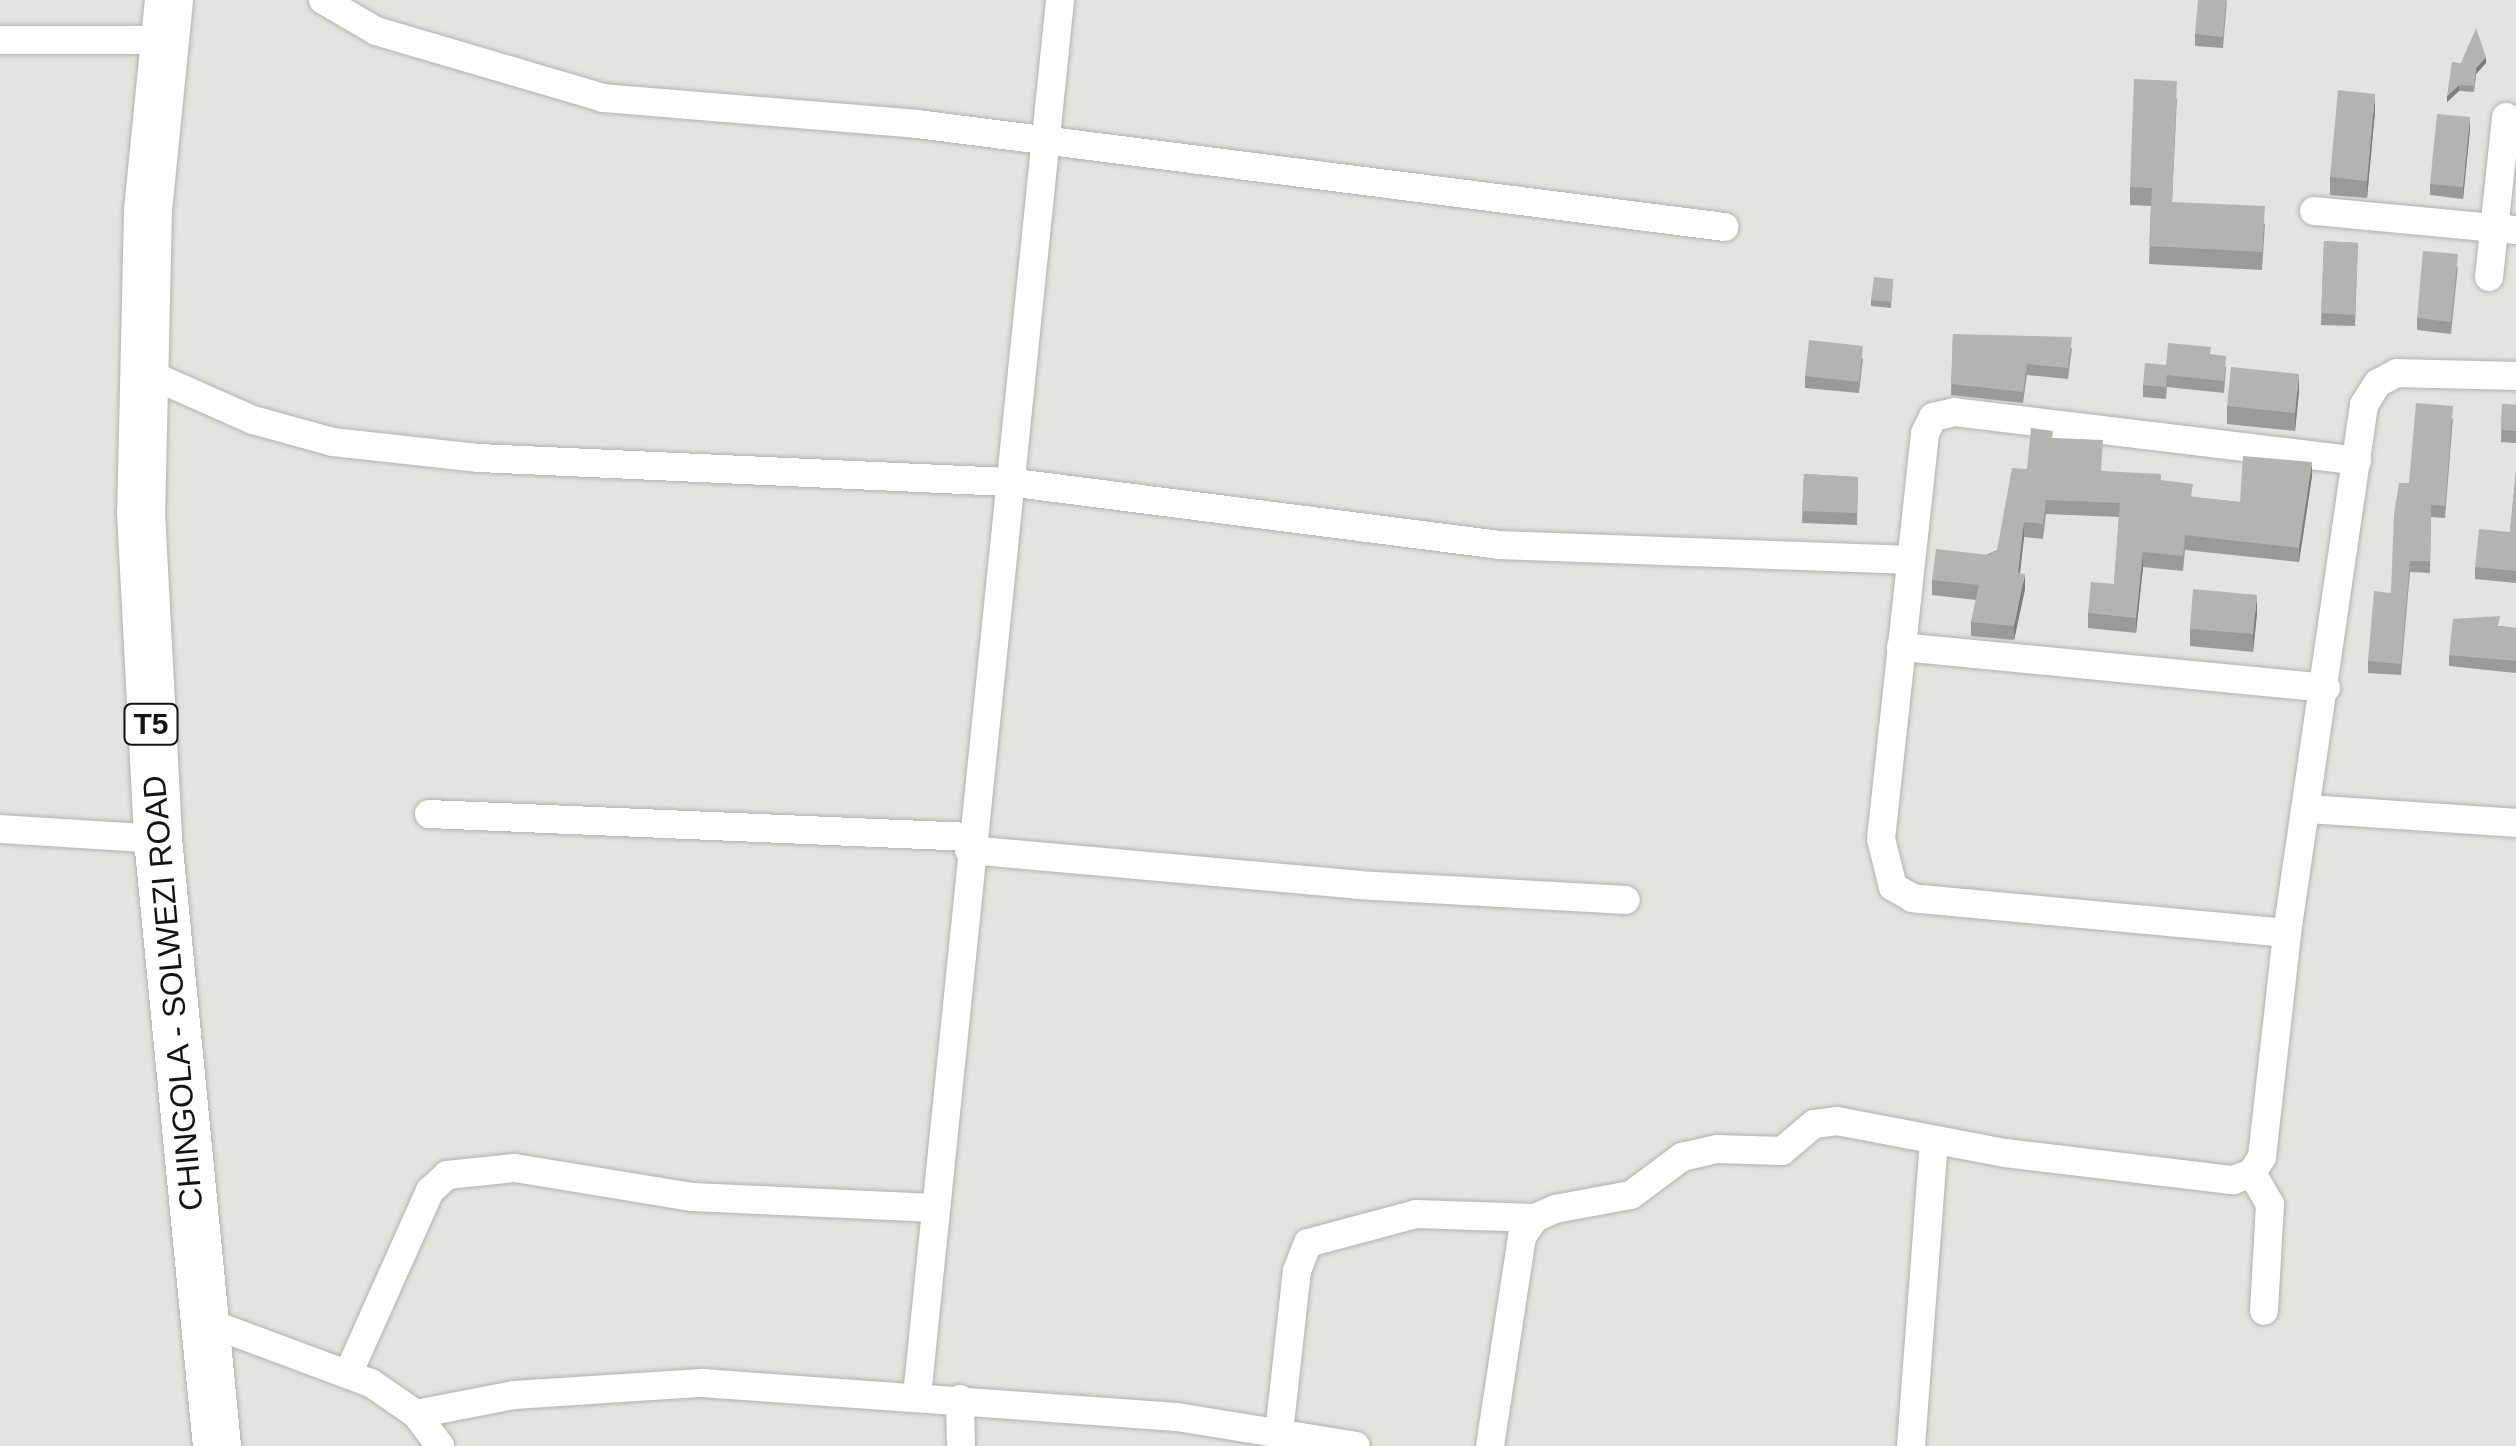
<!DOCTYPE html>
<style>
body{margin:0}
#map{position:relative;width:2516px;height:1446px;overflow:hidden;background:#e6e3de;font-family:Arial,sans-serif}
div>[style]{position:absolute}
[style*='--x']{left:calc(var(--x)*1px);top:calc(var(--y)*1px);width:calc(var(--w)*1px);rotate:calc(var(--a)*1deg)}
.roads{filter:drop-shadow(0 0 2px #b4b1ac) drop-shadow(0 0 2px #b4b1ac)}
.street>*{height:28px;margin:-14px;padding:0 14px;transform-origin:14px;border-radius:14px;background:#fff}
.highway>*{height:48px;margin:-24px;padding:0 24px;transform-origin:24px;border-radius:24px;background:#fff}
.wall>*{inset:0;background:#9d9a96}
.shaded-wall>*{inset:0;background:#7f7d7a}
.building>*{inset:0;background:#b6b3af}
span{translate:-50% -50%;white-space:nowrap;text-align:center;line-height:1.15;-webkit-text-stroke:8px #fff;paint-order:stroke}
.shield-label span{padding:2px 8px;background:#fff;border:2px solid;border-radius:8px;-webkit-text-stroke-width:0}
.shield-label{font-size:30px;color:#141312;font-weight:700}
.street-label{font-size:32px;color:#141312}
</style>
<div id="map">
<div class="roads">
<div class="street">
<i style="--x:323;--y:0;--w:61;--a:30.3"></i>
<i style="--x:376;--y:31;--w:237;--a:16.4"></i>
<i style="--x:603;--y:98;--w:315;--a:4.7"></i>
<i style="--x:917;--y:124;--w:814;--a:7.27"></i>
<i style="--x:0;--y:40;--w:165;--a:0"></i>
<i style="--x:2314;--y:211;--w:203;--a:5.4"></i>
<i style="--x:2489;--y:277;--w:161;--a:-83.9"></i>
<i style="--x:140;--y:370;--w:124;--a:23.9"></i>
<i style="--x:253;--y:420;--w:83;--a:15.4"></i>
<i style="--x:333;--y:442;--w:147;--a:6.3"></i>
<i style="--x:479;--y:458;--w:530;--a:2.6"></i>
<i style="--x:1008;--y:482;--w:495;--a:7.3"></i>
<i style="--x:1499;--y:545;--w:412;--a:2.1"></i>
<i style="--x:1901;--y:647;--w:427;--a:5.5"></i>
<i style="--x:2307;--y:809;--w:209;--a:3.8"></i>
<i style="--x:429;--y:814;--w:541;--a:2.43"></i>
<i style="--x:0;--y:829;--w:158;--a:3.6"></i>
<i style="--x:969;--y:850;--w:391;--a:5.1"></i>
<i style="--x:1358;--y:885;--w:268;--a:3.2"></i>
<i style="--x:2287;--y:933;--w:376;--a:-174.7"></i>
<i style="--x:1913;--y:898;--w:23;--a:-151"></i>
<i style="--x:1893;--y:887;--w:49;--a:-104"></i>
<i style="--x:1881;--y:839;--w:408;--a:-83.8"></i>
<i style="--x:1925;--y:433;--w:18;--a:-63"></i>
<i style="--x:1933;--y:417;--w:22;--a:-13"></i>
<i style="--x:1954;--y:412;--w:406;--a:6.9"></i>
<i style="--x:2252;--y:1173;--w:36;--a:60"></i>
<i style="--x:2270;--y:1204;--w:107;--a:93.2"></i>
<i style="--x:204;--y:1321;--w:178;--a:20.4"></i>
<i style="--x:371;--y:1383;--w:55;--a:34.6"></i>
<i style="--x:416;--y:1414;--w:40;--a:53"></i>
<i style="--x:348;--y:1374;--w:201;--a:-65.9"></i>
<i style="--x:430;--y:1191;--w:23;--a:-43"></i>
<i style="--x:447;--y:1175;--w:68;--a:-5.9"></i>
<i style="--x:515;--y:1168;--w:180;--a:9.3"></i>
<i style="--x:693;--y:1197;--w:242;--a:2.6"></i>
<i style="--x:917;--y:1396;--w:1403;--a:-84.15"></i>
<i style="--x:960;--y:1399;--w:47;--a:88.8"></i>
<i style="--x:416;--y:1414;--w:100;--a:-11"></i>
<i style="--x:514;--y:1395;--w:188;--a:-3.7"></i>
<i style="--x:702;--y:1383;--w:476;--a:4.1"></i>
<i style="--x:1177;--y:1417;--w:181;--a:9.2"></i>
<i style="--x:1279;--y:1433;--w:163;--a:-83.7"></i>
<i style="--x:1297;--y:1271;--w:30;--a:-69"></i>
<i style="--x:1308;--y:1243;--w:112;--a:-15"></i>
<i style="--x:1416;--y:1214;--w:119;--a:1.9"></i>
<i style="--x:1490;--y:1446;--w:212;--a:-81.3"></i>
<i style="--x:1522;--y:1236;--w:22;--a:-54"></i>
<i style="--x:1535;--y:1218;--w:22;--a:-24"></i>
<i style="--x:1555;--y:1209;--w:77;--a:-10.4"></i>
<i style="--x:1631;--y:1195;--w:64;--a:-36.7"></i>
<i style="--x:1682;--y:1157;--w:36;--a:-13"></i>
<i style="--x:1717;--y:1149;--w:65;--a:1.8"></i>
<i style="--x:1782;--y:1151;--w:42;--a:-40.2"></i>
<i style="--x:1814;--y:1124;--w:23;--a:-7"></i>
<i style="--x:1837;--y:1121;--w:171;--a:10.8"></i>
<i style="--x:2005;--y:1153;--w:230;--a:6.8"></i>
<i style="--x:2233;--y:1180;--w:20;--a:-20"></i>
<i style="--x:2252;--y:1173;--w:19;--a:-58"></i>
<i style="--x:2262;--y:1157;--w:225;--a:-83.6"></i>
<i style="--x:2287;--y:933;--w:534;--a:-81.7"></i>
<i style="--x:2364;--y:405;--w:26;--a:-58"></i>
<i style="--x:2378;--y:383;--w:21;--a:-28"></i>
<i style="--x:2397;--y:373;--w:119;--a:1.4"></i>
<i style="--x:1911;--y:1446;--w:305;--a:-85.7"></i>
</div>
<div class="highway">
<i style="--x:169;--y:0;--w:212;--a:95.7"></i>
<i style="--x:148;--y:211;--w:301;--a:91.3"></i>
<i style="--x:141;--y:512;--w:327;--a:87"></i>
<i style="--x:158;--y:839;--w:610;--a:84.45"></i>
</div>
</div>
<div class="wall">
<i style="clip-path:polygon(2227px 0,2223px 48px,2195px 46px,2195px 34px)"></i>
<i style="clip-path:polygon(2486px 63px,2476px 74px,2474px 92px,2459px 91px,2447px 102px,2447px 96px)"></i>
<i style="clip-path:polygon(2177px 98px,2172px 202px,2265px 224px,2262px 270px,2149px 264px,2151px 206px,2130px 205px,2130px 187px)"></i>
<i style="clip-path:polygon(2375px 111px,2367px 198px,2330px 195px,2330px 177px)"></i>
<i style="clip-path:polygon(2470px 129px,2463px 199px,2430px 195px,2430px 184px)"></i>
<i style="clip-path:polygon(2324px 241px,2358px 243px,2355px 326px,2321px 325px)"></i>
<i style="clip-path:polygon(2458px 266px,2451px 334px,2417px 330px,2417px 318px)"></i>
<i style="clip-path:polygon(1893px 279px,1891px 308px,1871px 306px,1871px 300px)"></i>
<i style="clip-path:polygon(1953px 334px,2072px 348px,2068px 379px,2027px 375px,2023px 403px,1951px 395px)"></i>
<i style="clip-path:polygon(2211px 354px,2226px 367px,2224px 393px,2167px 387px,2166px 399px,2143px 397px,2143px 385px,2166px 365px)"></i>
<i style="clip-path:polygon(1863px 358px,1859px 393px,1805px 388px,1805px 376px)"></i>
<i style="clip-path:polygon(2299px 391px,2295px 431px,2227px 424px,2227px 406px)"></i>
<i style="clip-path:polygon(2502px 404px,2516px 405px,2516px 443px,2501px 442px)"></i>
<i style="clip-path:polygon(2453px 418px,2445px 518px,2431px 517px,2430px 573px,2410px 572px,2401px 675px,2368px 673px,2368px 661px,2391px 593px,2409px 483px)"></i>
<i style="clip-path:polygon(2053px 438px,2102px 471px,2161px 480px,2193px 497px,2240px 502px,2312px 476px,2299px 562px,2185px 550px,2183px 571px,2143px 567px,2136px 633px,2088px 628px,2088px 613px,2114px 584px,2119px 517px,2046px 514px,2043px 539px,2024px 537px,2020px 574px,2025px 589px,2014px 640px,1971px 636px,1971px 622px,1976px 600px,1932px 595px,1932px 580px,1997px 550px,2027px 469px)"></i>
<i style="clip-path:polygon(2516px 471px,2516px 583px,2475px 579px,2475px 567px,2510px 532px)"></i>
<i style="clip-path:polygon(1804px 474px,1858px 477px,1857px 525px,1802px 523px)"></i>
<i style="clip-path:polygon(2257px 613px,2253px 652px,2190px 646px,2190px 629px)"></i>
<i style="clip-path:polygon(2500px 626px,2516px 628px,2516px 673px,2449px 666px,2449px 655px)"></i>
</div>
<div class="shaded-wall">
<i style="clip-path:polygon(2486px 57px,2486px 63px,2476px 74px,2474px 92px,2476px 68px)"></i>
<i style="clip-path:polygon(2459px 85px,2459px 91px,2447px 102px,2447px 96px)"></i>
<i style="clip-path:polygon(2375px 94px,2375px 111px,2367px 198px,2367px 181px)"></i>
<i style="clip-path:polygon(2470px 117px,2470px 129px,2463px 199px,2463px 187px)"></i>
<i style="clip-path:polygon(2299px 374px,2299px 391px,2295px 431px,2295px 413px)"></i>
<i style="clip-path:polygon(2312px 462px,2312px 476px,2299px 562px,2299px 548px)"></i>
<i style="clip-path:polygon(2024px 522px,2024px 537px,2018px 588px,2018px 573px)"></i>
<i style="clip-path:polygon(2143px 552px,2143px 567px,2136px 633px,2136px 618px)"></i>
<i style="clip-path:polygon(2025px 574px,2025px 589px,2014px 640px,2014px 626px)"></i>
<i style="clip-path:polygon(2257px 595px,2257px 613px,2253px 652px,2253px 634px)"></i>
</div>
<div class="building">
<i style="clip-path:polygon(2198px 0,2226px 0,2223px 37px,2195px 34px)"></i>
<i style="clip-path:polygon(2476px 28px,2486px 57px,2476px 68px,2474px 86px,2459px 85px,2447px 96px,2452px 62px,2461px 63px)"></i>
<i style="clip-path:polygon(2134px 79px,2177px 81px,2172px 202px,2265px 206px,2262px 252px,2149px 246px,2152px 188px,2130px 187px)"></i>
<i style="clip-path:polygon(2338px 90px,2375px 94px,2367px 181px,2330px 177px)"></i>
<i style="clip-path:polygon(2437px 114px,2470px 117px,2463px 187px,2430px 184px)"></i>
<i style="clip-path:polygon(2324px 241px,2358px 243px,2355px 315px,2321px 313px)"></i>
<i style="clip-path:polygon(2423px 251px,2458px 254px,2451px 322px,2417px 318px)"></i>
<i style="clip-path:polygon(1874px 277px,1893px 279px,1891px 302px,1871px 300px)"></i>
<i style="clip-path:polygon(1953px 334px,2072px 337px,2068px 368px,2027px 364px,2023px 392px,1951px 384px)"></i>
<i style="clip-path:polygon(1809px 340px,1863px 346px,1859px 382px,1805px 376px)"></i>
<i style="clip-path:polygon(2168px 343px,2211px 347px,2210px 354px,2226px 356px,2224px 381px,2167px 375px,2166px 387px,2143px 385px,2145px 363px,2166px 365px)"></i>
<i style="clip-path:polygon(2231px 367px,2299px 374px,2295px 413px,2227px 406px)"></i>
<i style="clip-path:polygon(2416px 403px,2453px 406px,2445px 506px,2431px 505px,2430px 561px,2410px 561px,2401px 664px,2368px 661px,2374px 591px,2391px 593px,2394px 514px,2399px 483px,2409px 483px)"></i>
<i style="clip-path:polygon(2502px 404px,2516px 405px,2516px 431px,2501px 430px)"></i>
<i style="clip-path:polygon(2031px 428px,2053px 431px,2052px 438px,2103px 440px,2101px 471px,2161px 474px,2161px 480px,2193px 484px,2191px 497px,2240px 502px,2243px 456px,2312px 462px,2299px 548px,2185px 535px,2183px 556px,2143px 552px,2136px 618px,2088px 613px,2091px 582px,2114px 584px,2120px 503px,2046px 500px,2043px 524px,2024px 522px,2018px 573px,2025px 574px,2014px 626px,1971px 622px,1979px 585px,1932px 580px,1936px 549px,1989px 555px,1997px 550px,2012px 468px,2027px 469px)"></i>
<i style="clip-path:polygon(2516px 471px,2516px 571px,2475px 567px,2479px 529px,2510px 532px)"></i>
<i style="clip-path:polygon(1804px 474px,1858px 477px,1857px 513px,1802px 511px)"></i>
<i style="clip-path:polygon(2193px 589px,2257px 595px,2253px 634px,2190px 629px)"></i>
<i style="clip-path:polygon(2500px 616px,2498px 626px,2516px 628px,2516px 661px,2449px 655px,2453px 619px)"></i>
</div>
<div class="shield-label">
<span style="left:151px;top:724px">T5</span>
</div>
<div class="street-label">
<span style="left:173px;top:993px;rotate:-95deg">CHINGOLA - SOLWEZI ROAD</span>
</div>
</div>
